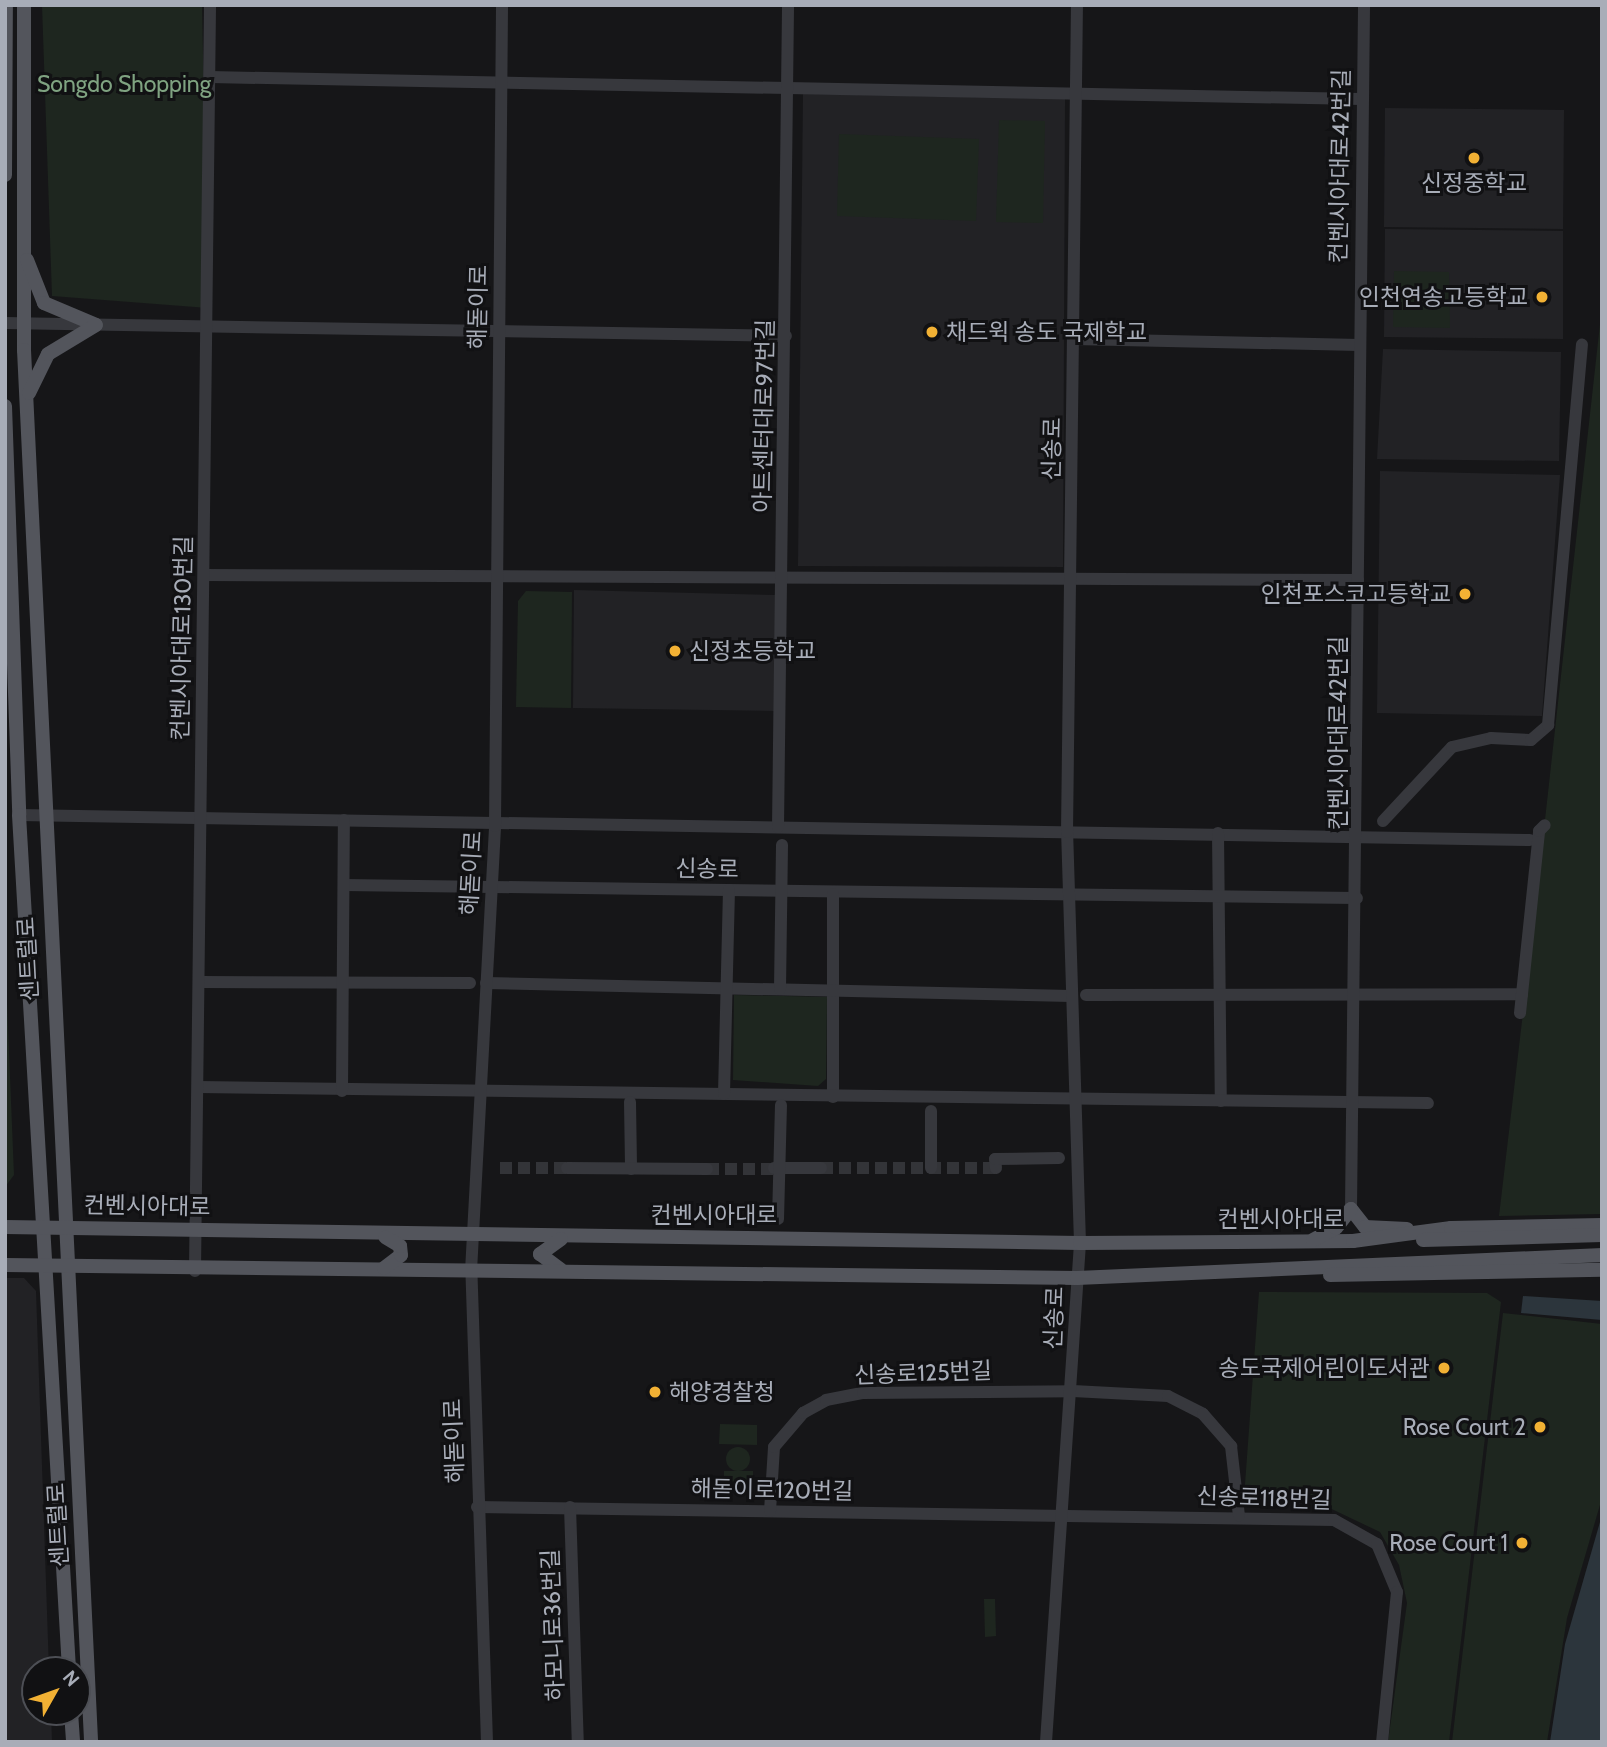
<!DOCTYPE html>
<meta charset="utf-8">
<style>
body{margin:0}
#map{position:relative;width:1607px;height:1747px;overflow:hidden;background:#161618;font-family:Cabin,"Noto Sans KR",sans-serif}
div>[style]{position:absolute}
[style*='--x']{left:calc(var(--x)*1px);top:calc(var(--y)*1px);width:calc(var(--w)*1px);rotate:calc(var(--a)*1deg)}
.built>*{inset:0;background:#222225}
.green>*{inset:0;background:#1e261f}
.round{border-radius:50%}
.water>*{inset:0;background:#2c353c}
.minor-tunnel>*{height:12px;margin-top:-6px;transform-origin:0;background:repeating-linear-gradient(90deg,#333438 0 12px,transparent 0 18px)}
.minor>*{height:12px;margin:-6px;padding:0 6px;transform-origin:6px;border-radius:6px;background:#37383d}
.major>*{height:14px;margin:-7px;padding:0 7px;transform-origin:7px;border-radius:7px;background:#53555c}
.dots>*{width:19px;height:19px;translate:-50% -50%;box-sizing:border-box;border:4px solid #111113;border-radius:50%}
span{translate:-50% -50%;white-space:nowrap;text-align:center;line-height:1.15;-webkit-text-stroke:6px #111113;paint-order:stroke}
.park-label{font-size:23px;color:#7fa381}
.street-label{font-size:23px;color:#a8adb8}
.poi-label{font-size:23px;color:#a8adb8}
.right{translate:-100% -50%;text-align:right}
.left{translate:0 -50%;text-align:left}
.frame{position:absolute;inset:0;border:7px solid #a8adb8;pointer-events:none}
.north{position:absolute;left:21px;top:1656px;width:70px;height:70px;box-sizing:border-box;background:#111113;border:2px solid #4d4f55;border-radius:50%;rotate:50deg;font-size:19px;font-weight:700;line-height:28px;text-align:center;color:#a8adb8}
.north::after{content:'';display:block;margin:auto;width:24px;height:32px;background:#f2b134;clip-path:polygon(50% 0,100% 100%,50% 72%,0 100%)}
</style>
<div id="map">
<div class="built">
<i style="clip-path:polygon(803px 94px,1065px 99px,1063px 567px,798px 566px)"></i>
<i style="clip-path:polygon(1385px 108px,1564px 110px,1563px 229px,1384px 227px)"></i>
<i style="clip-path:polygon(1385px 229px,1563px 231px,1563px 339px,1384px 337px)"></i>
<i style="clip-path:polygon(1383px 349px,1561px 352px,1559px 461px,1377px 459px)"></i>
<i style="clip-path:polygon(1380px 471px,1560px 475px,1542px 716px,1377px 713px)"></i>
<i style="clip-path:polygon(574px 590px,776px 595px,775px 711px,573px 708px)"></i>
<i style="clip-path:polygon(5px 1278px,24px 1278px,36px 1291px,49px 1670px,35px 1670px,35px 1712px,51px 1712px,52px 1742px,5px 1742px)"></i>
</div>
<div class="green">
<i style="clip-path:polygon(42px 5px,202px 5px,208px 308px,52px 296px)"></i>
<i style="clip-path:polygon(999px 120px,1045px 121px,1043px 223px,996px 222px)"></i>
<i style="clip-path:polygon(839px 134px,979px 139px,976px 221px,837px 216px)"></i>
<i style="clip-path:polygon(1394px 271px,1449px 272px,1450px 328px,1393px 327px)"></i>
<i style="clip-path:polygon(1602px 306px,1602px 1214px,1499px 1216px,1533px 928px)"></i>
<i style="clip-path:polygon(526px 591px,572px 592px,571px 708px,516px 707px,518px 601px)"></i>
<i style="clip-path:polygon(5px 952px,14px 1175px,5px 1187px)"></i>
<i style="clip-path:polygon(734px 995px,827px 997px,826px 1079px,818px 1086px,733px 1080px)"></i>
<i style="clip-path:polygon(1259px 1292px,1487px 1293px,1501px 1302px,1449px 1742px,1388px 1742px,1407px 1603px,1399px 1565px,1380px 1532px,1319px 1503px,1244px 1498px)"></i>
<i style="clip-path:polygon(1503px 1313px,1602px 1324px,1602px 1498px,1567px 1618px,1547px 1742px,1452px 1742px)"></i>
<i style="clip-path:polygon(720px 1424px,757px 1425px,757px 1445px,719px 1444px)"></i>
<i class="round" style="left:726px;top:1447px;width:24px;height:24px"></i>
<i style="clip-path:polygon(724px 1471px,753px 1471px,753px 1483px,724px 1484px)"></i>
<i style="clip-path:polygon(984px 1599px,995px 1599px,996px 1636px,985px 1637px)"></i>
</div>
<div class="water">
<i style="clip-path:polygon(1523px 1296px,1602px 1301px,1602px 1320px,1521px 1313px)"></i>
<i style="clip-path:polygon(1602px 1515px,1602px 1742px,1550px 1742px,1565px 1644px)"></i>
</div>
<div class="minor-tunnel">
<i style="--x:500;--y:1168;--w:67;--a:0"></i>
<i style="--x:821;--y:1168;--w:175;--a:0"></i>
<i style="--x:707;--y:1169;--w:66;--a:0"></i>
</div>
<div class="minor">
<i style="--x:210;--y:77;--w:1151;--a:1.1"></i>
<i style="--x:5;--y:323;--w:781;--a:0.95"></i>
<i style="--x:1074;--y:339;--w:285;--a:1.2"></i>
<i style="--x:204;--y:575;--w:1154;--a:0.25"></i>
<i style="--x:19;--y:815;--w:1511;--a:0.95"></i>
<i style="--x:1383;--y:821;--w:101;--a:-47"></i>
<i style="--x:1452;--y:747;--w:40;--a:-13"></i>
<i style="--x:1491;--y:738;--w:40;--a:2.9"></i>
<i style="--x:1531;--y:740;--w:23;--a:-41"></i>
<i style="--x:1548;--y:725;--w:382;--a:-84.9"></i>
<i style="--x:778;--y:827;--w:822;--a:-89.3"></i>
<i style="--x:1218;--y:833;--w:268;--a:89.4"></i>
<i style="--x:344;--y:885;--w:1013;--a:0.74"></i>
<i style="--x:833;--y:894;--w:203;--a:90"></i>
<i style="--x:199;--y:982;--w:271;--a:0.2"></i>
<i style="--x:486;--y:983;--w:585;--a:1.27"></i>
<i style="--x:780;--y:989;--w:144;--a:-89.2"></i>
<i style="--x:1086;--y:995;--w:436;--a:-0.1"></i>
<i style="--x:1520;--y:1013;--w:183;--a:-84"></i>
<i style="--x:1539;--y:831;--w:8;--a:-45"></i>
<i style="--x:198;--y:1087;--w:1230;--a:0.75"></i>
<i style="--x:342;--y:1091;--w:271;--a:-89.6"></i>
<i style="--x:724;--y:1094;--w:204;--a:-88.6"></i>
<i style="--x:630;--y:1102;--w:67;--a:89.1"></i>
<i style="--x:931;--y:1111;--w:57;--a:90"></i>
<i style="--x:567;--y:1168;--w:140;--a:0.4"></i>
<i style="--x:774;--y:1168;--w:47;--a:0"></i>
<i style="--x:996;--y:1168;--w:9;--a:-96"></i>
<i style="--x:995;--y:1159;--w:64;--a:-0.9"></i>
<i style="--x:1351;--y:1209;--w:1204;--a:-89.38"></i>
<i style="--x:778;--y:1219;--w:114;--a:-88.5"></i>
<i style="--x:195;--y:1271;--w:1266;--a:-89.32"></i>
<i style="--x:477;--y:1507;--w:857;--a:0.87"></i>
<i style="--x:1334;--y:1520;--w:49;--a:29.2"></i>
<i style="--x:1377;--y:1544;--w:52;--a:67.4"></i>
<i style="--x:1397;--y:1592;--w:151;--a:95.7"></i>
<i style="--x:570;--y:1507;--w:235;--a:88.1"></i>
<i style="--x:770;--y:1511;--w:64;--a:-86.4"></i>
<i style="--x:774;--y:1447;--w:45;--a:-49.5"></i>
<i style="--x:803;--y:1413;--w:26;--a:-29"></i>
<i style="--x:826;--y:1400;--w:38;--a:-11"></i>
<i style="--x:863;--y:1393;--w:210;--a:-0.5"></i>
<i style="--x:1073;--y:1391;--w:95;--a:3"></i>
<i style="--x:1168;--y:1396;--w:39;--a:27"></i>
<i style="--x:1203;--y:1414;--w:43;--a:48.8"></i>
<i style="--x:1231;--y:1446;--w:70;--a:83.5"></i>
<i style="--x:487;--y:1742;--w:471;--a:-91.9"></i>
<i style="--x:471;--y:1271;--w:446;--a:-86.9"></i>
<i style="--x:495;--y:826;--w:821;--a:-89.51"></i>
<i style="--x:1046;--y:1742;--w:500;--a:-86.1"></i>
<i style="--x:1080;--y:1243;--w:411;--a:-91.8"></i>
<i style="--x:1067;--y:832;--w:827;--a:-89.31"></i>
</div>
<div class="major">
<i style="--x:24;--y:5;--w:345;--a:90"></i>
<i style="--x:24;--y:350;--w:1394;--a:87.24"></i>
<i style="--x:5;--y:175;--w:170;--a:-89.7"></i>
<i style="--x:27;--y:260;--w:46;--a:68.4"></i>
<i style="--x:44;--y:303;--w:56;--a:22.9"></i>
<i style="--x:29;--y:393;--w:43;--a:-64"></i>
<i style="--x:48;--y:354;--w:56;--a:-31.1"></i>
<i style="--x:5;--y:406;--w:409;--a:88"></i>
<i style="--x:19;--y:815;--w:856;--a:86.65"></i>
<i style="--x:1351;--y:1209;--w:23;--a:52"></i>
<i style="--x:1365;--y:1227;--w:42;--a:2.7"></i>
<i style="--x:5;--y:1227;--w:1075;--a:0.85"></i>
<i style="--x:1080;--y:1243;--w:273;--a:-0.4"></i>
<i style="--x:1353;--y:1241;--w:99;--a:-7.6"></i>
<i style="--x:1451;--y:1228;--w:151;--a:-1.1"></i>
<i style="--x:561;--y:1239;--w:26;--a:144"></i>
<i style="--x:540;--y:1254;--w:26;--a:37"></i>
<i style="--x:1313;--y:1240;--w:26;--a:-28"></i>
<i style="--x:1336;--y:1228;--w:24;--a:-52"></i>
<i style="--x:1423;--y:1240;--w:179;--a:-1.6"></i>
<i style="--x:5;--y:1265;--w:1072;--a:0.69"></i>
<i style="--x:1077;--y:1278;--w:526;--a:-2.51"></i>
<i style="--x:384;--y:1268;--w:21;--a:-37"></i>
<i style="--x:401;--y:1255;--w:9;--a:-96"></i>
<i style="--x:400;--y:1246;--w:17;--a:-149"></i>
<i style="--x:1330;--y:1275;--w:272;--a:-1.1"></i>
<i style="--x:71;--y:1712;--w:30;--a:86"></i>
</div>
<div class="dots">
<i style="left:1474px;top:158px;background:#f2b134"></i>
<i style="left:1542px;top:297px;background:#f2b134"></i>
<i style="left:932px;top:332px;background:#f2b134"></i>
<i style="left:1465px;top:594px;background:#f2b134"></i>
<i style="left:675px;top:651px;background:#f2b134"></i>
<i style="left:1444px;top:1368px;background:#f2b134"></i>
<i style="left:655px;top:1392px;background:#f2b134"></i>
<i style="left:1540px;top:1427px;background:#f2b134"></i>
<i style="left:1522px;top:1543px;background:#f2b134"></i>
</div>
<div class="park-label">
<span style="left:124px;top:84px">Songdo Shopping</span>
</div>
<div class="street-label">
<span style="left:1340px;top:166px;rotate:-89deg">컨벤시아대로42번길</span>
<span style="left:478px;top:307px;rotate:-89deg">해돋이로</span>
<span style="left:764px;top:416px;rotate:-89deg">아트센터대로97번길</span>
<span style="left:1052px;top:449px;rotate:-89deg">신송로</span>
<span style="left:182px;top:638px;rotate:-89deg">컨벤시아대로130번길</span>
<span style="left:1338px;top:733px;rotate:-90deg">컨벤시아대로42번길</span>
<span style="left:707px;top:869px;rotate:1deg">신송로</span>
<span style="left:471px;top:873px;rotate:-87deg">해돋이로</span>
<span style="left:28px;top:959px;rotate:-93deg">센트럴로</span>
<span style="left:147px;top:1206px;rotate:1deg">컨벤시아대로</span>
<span style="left:714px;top:1215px">컨벤시아대로</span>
<span style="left:1281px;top:1219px">컨벤시아대로</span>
<span style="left:1054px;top:1318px;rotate:-88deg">신송로</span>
<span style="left:923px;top:1373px;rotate:-2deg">신송로125번길</span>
<span style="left:454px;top:1441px;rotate:-92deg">해돋이로</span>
<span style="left:772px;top:1490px;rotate:1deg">해돋이로120번길</span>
<span style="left:1264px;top:1498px;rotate:2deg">신송로118번길</span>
<span style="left:58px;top:1525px;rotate:-93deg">센트럴로</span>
<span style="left:553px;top:1625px;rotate:-92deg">하모니로36번길</span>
</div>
<div class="poi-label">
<span style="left:1474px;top:183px">신정중학교</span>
<span class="right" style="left:1528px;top:297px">인천연송고등학교</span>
<span class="left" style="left:946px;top:332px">채드윅 송도 국제학교</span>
<span class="right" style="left:1451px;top:594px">인천포스코고등학교</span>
<span class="left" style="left:689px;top:651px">신정초등학교</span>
<span class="right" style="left:1430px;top:1368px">송도국제어린이도서관</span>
<span class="left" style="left:669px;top:1392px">해양경찰청</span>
<span class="right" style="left:1526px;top:1427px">Rose Court 2</span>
<span class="right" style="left:1508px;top:1543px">Rose Court 1</span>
</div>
<div class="frame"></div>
<div class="north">N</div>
</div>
